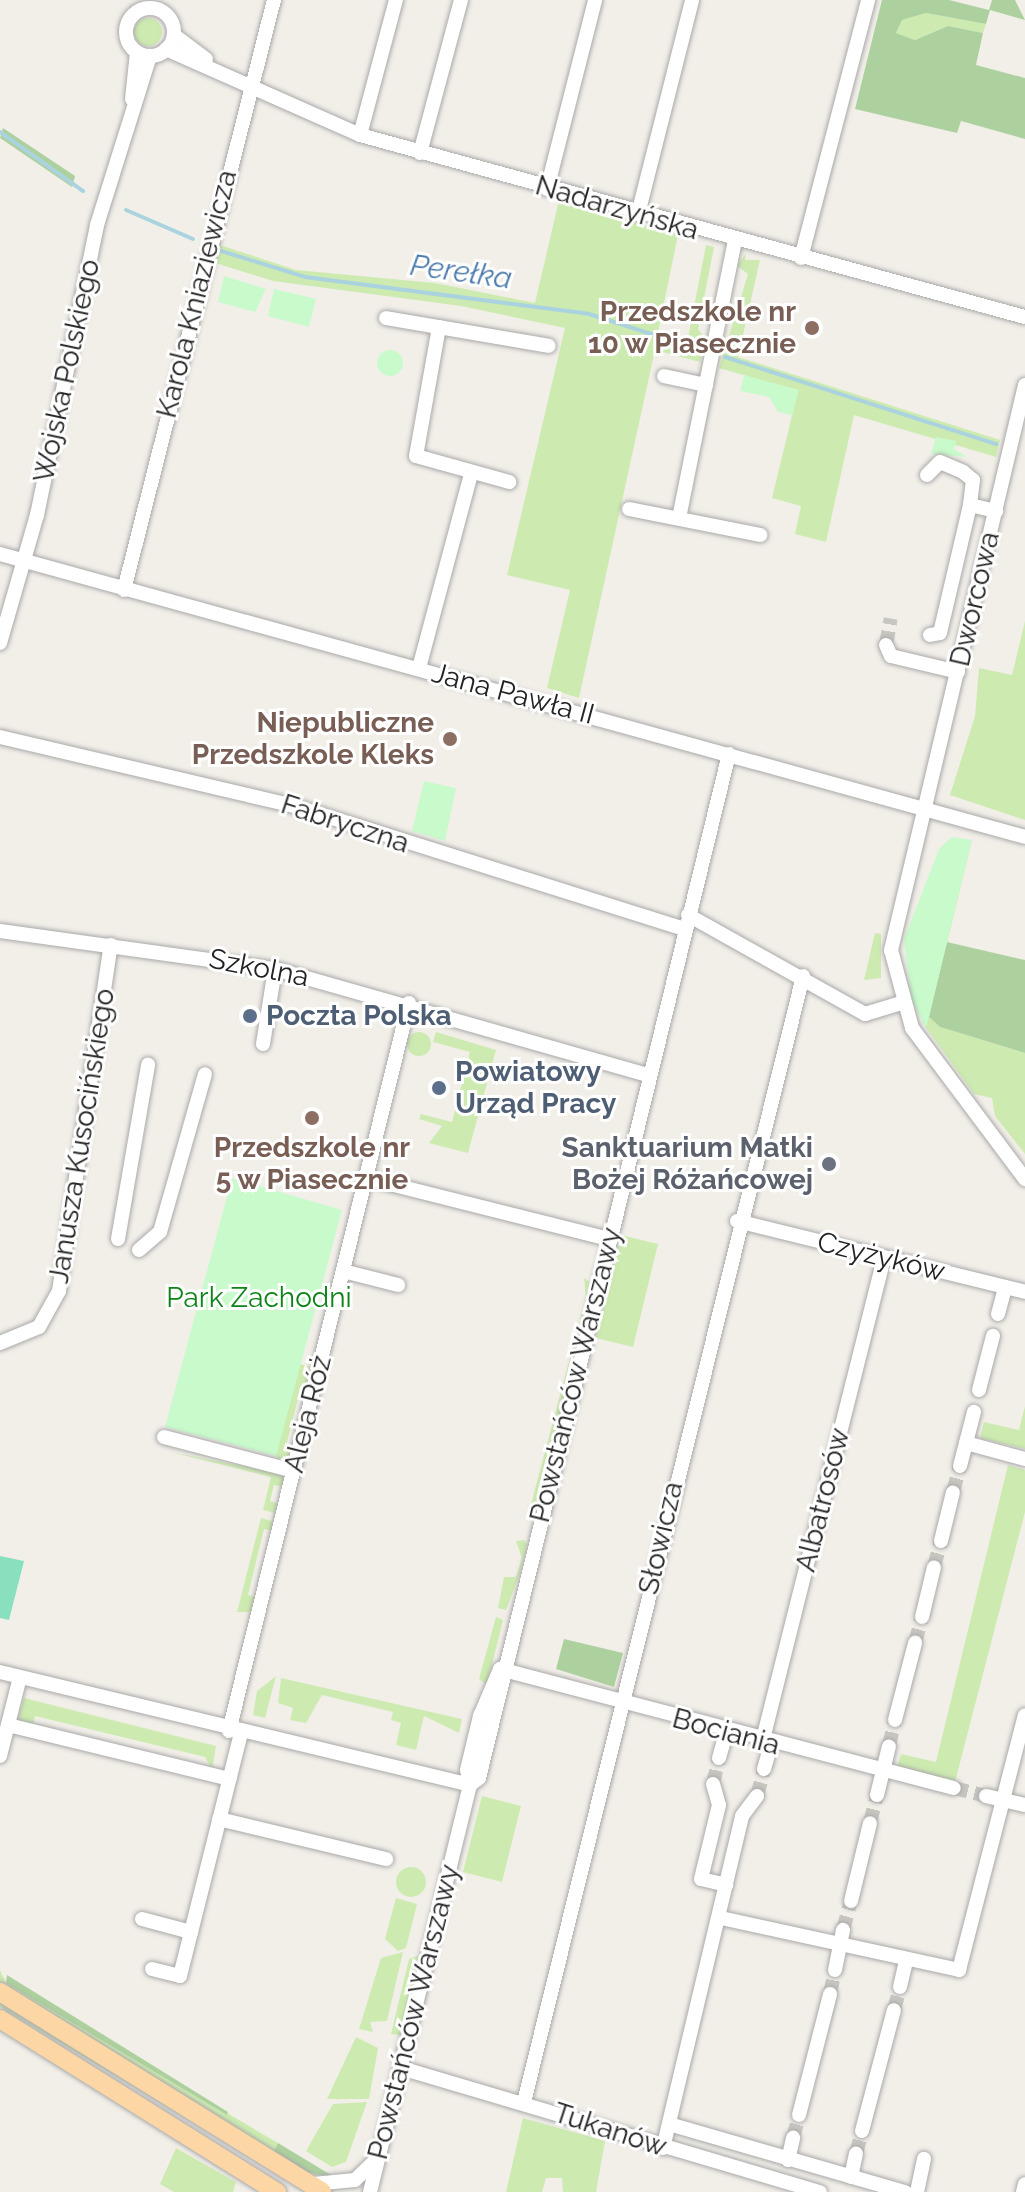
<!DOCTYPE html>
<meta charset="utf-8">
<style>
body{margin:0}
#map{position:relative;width:1025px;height:2192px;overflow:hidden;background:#f2efe9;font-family:Raleway,sans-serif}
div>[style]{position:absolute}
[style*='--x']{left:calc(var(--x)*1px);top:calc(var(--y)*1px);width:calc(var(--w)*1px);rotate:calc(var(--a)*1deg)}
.grass>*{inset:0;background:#cdebb0}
.round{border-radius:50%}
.forest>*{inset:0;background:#add19e}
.park>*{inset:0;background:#c8facc}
.pitch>*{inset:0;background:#88e0be}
.stream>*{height:4px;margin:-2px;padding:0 2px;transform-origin:2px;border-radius:2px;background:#aad3df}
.minor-tunnel>*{height:14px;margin-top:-7px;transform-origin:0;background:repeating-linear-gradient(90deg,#c8c6c1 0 14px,transparent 0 21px)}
.roads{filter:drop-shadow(0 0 2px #a9a9a9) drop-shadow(0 0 2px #a9a9a9)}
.minor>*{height:14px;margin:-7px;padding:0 7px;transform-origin:7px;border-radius:7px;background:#fff}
.minor>.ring{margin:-7px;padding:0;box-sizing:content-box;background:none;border:14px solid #fff;border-radius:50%}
.major>*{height:18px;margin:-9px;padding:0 9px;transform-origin:9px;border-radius:9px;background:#fcd6a4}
.dots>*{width:22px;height:22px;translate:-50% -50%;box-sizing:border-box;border:4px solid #fff;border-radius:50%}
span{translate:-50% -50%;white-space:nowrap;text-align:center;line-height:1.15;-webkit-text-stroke:6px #fff;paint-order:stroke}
.street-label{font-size:28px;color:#222}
.education-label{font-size:28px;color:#785e54;font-weight:700}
.right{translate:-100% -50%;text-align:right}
.service-label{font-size:28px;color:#4e5e75;font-weight:700}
.left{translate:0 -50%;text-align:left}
.worship-label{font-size:28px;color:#5b616d;font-weight:700}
.park-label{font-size:28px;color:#0c8416}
.water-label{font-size:30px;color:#4a7aab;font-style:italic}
</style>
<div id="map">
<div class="grass">
<i style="clip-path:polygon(926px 13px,986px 24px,983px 33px,948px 26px,915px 40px,896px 33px,902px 20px)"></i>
<i class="round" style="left:134px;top:18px;width:28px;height:28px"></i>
<i style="clip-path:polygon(559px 200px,678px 235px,658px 332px,688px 338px,706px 245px,714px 247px,698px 329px,705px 339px,700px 362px,655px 350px,579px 698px,547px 688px,570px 590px,507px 575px,565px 328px,461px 306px,273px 281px,212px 262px,217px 244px,296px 270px,435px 283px,535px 303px)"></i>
<i style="clip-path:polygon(746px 253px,745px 260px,760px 260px,738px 357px,1000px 440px,996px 457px,854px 415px,826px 542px,795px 534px,801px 506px,772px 498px,798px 391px,719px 368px,748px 274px,737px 266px)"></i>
<i style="clip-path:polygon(1025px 621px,1025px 820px,950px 795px,975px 716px,979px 668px,1012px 675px)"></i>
<i style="clip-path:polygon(972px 840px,929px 1017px,940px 1027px,1025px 1053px,1025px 1154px,995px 1116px,992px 1098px,974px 1094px,922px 1022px)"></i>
<i style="clip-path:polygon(875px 933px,881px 934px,881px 978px,864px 980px)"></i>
<i class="round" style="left:407px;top:1032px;width:24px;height:24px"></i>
<i style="clip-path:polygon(436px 1032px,496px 1050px,468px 1153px,429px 1143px,442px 1126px,419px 1119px,421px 1114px,452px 1122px,470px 1052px,433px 1042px)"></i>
<i style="clip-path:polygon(621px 1235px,658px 1244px,633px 1347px,596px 1338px)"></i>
<i style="clip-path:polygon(584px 1278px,593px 1284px,535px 1513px,530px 1508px,586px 1298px)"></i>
<i style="clip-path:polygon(296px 1363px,315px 1368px,310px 1384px,302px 1383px,286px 1446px,292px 1456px,282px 1462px,276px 1456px)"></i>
<i style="clip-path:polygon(1025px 1406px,1025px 1449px,980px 1438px,984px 1422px,1019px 1430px)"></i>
<i style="clip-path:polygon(171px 1452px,283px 1474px,284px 1487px,274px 1485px,270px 1501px,280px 1504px,279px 1514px,263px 1510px,271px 1477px)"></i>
<i style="clip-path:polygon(1008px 1465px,1025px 1470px,1025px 1512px,955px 1782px,897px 1767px,901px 1754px,936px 1762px)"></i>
<i style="clip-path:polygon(261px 1518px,275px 1522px,274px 1531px,264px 1529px,248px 1595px,258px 1598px,253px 1612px,237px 1612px)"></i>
<i style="clip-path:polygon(524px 1540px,527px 1544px,519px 1576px,506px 1610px,498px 1608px,504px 1577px,516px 1577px,522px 1558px,516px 1541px)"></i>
<i style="clip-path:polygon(496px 1617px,503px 1620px,487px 1685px,479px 1679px)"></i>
<i style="clip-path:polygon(276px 1676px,265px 1718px,253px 1715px,257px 1691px)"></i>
<i style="clip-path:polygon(281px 1678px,462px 1719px,459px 1733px,424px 1716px,416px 1750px,396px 1745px,401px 1723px,391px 1720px,393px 1712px,322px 1695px,306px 1723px,290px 1720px,293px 1708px,278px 1703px)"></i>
<i style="clip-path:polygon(24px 1698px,216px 1746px,212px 1770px,205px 1757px,35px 1716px,33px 1724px,18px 1720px)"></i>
<i style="clip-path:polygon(482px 1796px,521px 1806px,502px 1882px,463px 1872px)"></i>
<i class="round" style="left:396px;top:1867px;width:30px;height:30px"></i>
<i style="clip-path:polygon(396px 1898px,417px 1904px,406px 1948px,398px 1951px,385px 1939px)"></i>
<i style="clip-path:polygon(403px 1952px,387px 2021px,370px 2022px,373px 2032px,359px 2029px,381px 1958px)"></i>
<i style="clip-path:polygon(420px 1955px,400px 2035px,391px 2034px,409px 1959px)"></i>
<i style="clip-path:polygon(0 1970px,6px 1983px,278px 2143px,274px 2151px,0 1984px)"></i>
<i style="clip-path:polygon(0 2001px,310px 2192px,0 2007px)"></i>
<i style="clip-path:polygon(356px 2037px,378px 2048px,369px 2099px,327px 2099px)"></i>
<i style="clip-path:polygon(367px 2102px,346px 2162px,332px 2167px,306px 2151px,333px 2104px)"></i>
<i style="clip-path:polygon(523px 2118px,605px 2141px,596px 2192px,563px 2192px,562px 2178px,546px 2178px,542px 2192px,506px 2192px)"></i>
<i style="clip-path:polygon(176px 2148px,236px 2182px,233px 2192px,174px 2192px,160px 2184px)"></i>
</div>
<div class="forest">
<i style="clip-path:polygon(882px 0,949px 0,989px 10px,992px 0,1015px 0,1025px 20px,990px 10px,986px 24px,926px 13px,902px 20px,896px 33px,915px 40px,948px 26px,983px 33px,976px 65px,1025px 78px,1025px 139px,961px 121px,957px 133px,855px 109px)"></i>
<i style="clip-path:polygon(3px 128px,75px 176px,72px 187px,0 138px)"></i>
<i style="clip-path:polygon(947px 942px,1025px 960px,1025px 1053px,940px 1027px,929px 1017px)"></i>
<i style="clip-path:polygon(564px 1639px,623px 1653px,614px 1687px,556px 1669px)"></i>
<i style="clip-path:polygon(7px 1975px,228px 2112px,227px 2115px,6px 1983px)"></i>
<i style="clip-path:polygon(278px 2143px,336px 2178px,309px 2173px,274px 2151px)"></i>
</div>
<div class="park">
<i style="clip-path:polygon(224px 276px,266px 289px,255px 312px,218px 302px)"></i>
<i style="clip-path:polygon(274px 289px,316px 299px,309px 327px,268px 316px)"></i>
<i class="round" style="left:377px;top:350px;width:26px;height:26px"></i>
<i style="clip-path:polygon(744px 375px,799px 390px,792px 415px,778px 412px,769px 397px,740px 391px)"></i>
<i style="clip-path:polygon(936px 437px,956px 441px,954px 449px,967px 457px,931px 454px)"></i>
<i style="clip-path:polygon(424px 781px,456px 788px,445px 841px,412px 831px)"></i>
<i style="clip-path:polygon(952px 837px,972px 840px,926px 1028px,911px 999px,904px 939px,939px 849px)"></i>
<i style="clip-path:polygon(232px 1178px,342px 1210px,276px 1456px,165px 1427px)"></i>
</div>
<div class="pitch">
<i style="clip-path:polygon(0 1556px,24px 1561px,9px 1620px,0 1618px)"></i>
</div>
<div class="stream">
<i style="--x:0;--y:132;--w:102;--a:35.4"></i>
<i style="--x:126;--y:210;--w:73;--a:23.4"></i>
<i style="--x:218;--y:250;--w:91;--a:17.2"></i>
<i style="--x:305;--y:277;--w:286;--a:7.4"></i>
<i style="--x:589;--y:314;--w:111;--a:17.8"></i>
<i style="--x:725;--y:357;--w:285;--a:17.8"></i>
</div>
<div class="minor-tunnel">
<i style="--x:886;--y:645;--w:27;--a:-80"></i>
<i style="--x:953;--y:1492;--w:27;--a:-75"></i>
<i style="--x:934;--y:1567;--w:27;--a:-75"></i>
<i style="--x:915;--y:1643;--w:27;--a:-75"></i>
<i style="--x:889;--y:1746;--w:27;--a:-77"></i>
<i style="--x:713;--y:1784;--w:27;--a:-77"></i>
<i style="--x:954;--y:1788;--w:33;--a:14"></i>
<i style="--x:757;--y:1796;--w:28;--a:-75"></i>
<i style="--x:870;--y:1823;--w:29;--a:-76"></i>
<i style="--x:843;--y:1930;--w:30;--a:-75"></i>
<i style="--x:830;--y:1994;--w:25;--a:-78"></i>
<i style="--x:894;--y:2010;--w:24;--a:-75"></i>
<i style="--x:793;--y:2138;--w:24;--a:-75"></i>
<i style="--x:856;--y:2154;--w:24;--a:-75"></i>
</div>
<div class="roads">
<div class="minor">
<i class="ring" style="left:126px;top:8px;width:34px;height:34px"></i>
<i style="--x:174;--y:35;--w:40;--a:37"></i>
<i style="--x:166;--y:49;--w:212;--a:23.9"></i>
<i style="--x:360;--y:135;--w:689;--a:15.31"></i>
<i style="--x:132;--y:99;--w:47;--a:-83.9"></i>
<i style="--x:360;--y:135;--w:140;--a:-75.1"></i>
<i style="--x:420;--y:153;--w:158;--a:-75"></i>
<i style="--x:547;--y:189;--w:195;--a:-75.7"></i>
<i style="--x:638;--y:214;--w:221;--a:-75.8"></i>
<i style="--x:801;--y:258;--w:267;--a:-75.4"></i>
<i style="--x:386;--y:318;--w:165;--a:9.7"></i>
<i style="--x:439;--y:327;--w:131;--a:100.1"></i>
<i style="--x:416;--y:456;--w:97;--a:15.6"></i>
<i style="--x:664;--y:376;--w:43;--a:12.1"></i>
<i style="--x:1025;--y:385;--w:581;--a:103.34"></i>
<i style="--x:891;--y:950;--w:81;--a:74.9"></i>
<i style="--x:912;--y:1028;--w:189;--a:53.2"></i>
<i style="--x:927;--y:475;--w:18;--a:-45"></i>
<i style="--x:940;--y:462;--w:25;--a:23"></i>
<i style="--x:963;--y:472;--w:13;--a:39"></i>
<i style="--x:973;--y:480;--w:25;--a:97"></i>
<i style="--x:629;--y:509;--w:134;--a:11.2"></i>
<i style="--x:679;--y:518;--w:284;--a:-78.6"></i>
<i style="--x:0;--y:554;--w:1063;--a:15.43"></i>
<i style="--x:124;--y:590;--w:609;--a:-75.74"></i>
<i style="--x:930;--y:635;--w:10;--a:-11"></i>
<i style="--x:940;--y:633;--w:131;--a:-76.8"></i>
<i style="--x:970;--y:505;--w:27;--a:13"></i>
<i style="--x:0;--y:643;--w:133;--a:-73.9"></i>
<i style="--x:37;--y:515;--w:296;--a:-78.3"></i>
<i style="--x:97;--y:225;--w:177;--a:-72.6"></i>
<i style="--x:886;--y:645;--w:12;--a:66"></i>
<i style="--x:891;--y:656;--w:69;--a:13.4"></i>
<i style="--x:419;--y:668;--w:201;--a:-75"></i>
<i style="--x:0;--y:737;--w:299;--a:13.2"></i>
<i style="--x:291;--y:805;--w:413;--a:17.5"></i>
<i style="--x:688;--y:915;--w:203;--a:29.2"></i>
<i style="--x:865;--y:1014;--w:37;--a:-17"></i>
<i style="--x:0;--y:931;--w:278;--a:7.9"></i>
<i style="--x:275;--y:969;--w:390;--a:15.9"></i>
<i style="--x:263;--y:1044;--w:76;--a:-80.9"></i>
<i style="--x:366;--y:1178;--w:251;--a:14.1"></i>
<i style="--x:737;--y:1221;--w:297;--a:13.8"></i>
<i style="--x:118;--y:1239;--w:177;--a:-80.2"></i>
<i style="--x:139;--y:1250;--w:28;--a:-41"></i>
<i style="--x:160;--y:1232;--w:164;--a:-74.1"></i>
<i style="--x:343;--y:1271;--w:57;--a:14.3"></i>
<i style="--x:998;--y:1314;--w:28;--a:-75"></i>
<i style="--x:0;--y:1343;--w:42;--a:-22.3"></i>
<i style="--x:39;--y:1327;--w:41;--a:-60.9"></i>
<i style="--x:59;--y:1291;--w:350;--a:-81.5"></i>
<i style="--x:979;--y:1390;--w:56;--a:-75.5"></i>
<i style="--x:164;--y:1437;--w:134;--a:14.7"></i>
<i style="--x:966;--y:1443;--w:61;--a:15.2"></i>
<i style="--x:960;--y:1466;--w:56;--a:-75.5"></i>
<i style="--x:941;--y:1541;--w:50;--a:-76.2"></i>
<i style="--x:922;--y:1617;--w:51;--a:-76.5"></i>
<i style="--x:500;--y:1669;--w:469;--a:14.7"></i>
<i style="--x:0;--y:1672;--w:483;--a:13.5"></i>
<i style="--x:895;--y:1720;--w:80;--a:-75.4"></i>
<i style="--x:8;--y:1725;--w:228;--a:13.7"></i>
<i style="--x:229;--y:1731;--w:750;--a:-76.11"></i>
<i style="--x:762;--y:1743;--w:500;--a:-75.88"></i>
<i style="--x:0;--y:1756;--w:77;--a:-75.8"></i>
<i style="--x:719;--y:1758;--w:26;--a:-74"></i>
<i style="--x:764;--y:1769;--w:25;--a:-74"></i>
<i style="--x:713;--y:1784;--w:22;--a:74"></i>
<i style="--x:719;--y:1805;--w:76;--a:103.7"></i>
<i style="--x:701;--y:1879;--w:26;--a:13"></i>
<i style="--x:470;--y:1785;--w:11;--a:-38"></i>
<i style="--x:479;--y:1778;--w:1054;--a:-76.28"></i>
<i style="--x:877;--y:1795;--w:50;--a:-76.2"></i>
<i style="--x:986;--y:1796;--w:40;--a:13"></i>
<i style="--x:219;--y:1819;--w:172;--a:13.5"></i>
<i style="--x:851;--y:1901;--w:80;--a:-76.3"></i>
<i style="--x:721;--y:1918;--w:244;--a:12.3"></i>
<i style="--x:959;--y:1970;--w:263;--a:-75.5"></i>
<i style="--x:142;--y:1919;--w:51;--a:14.9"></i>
<i style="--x:152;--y:1969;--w:29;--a:14"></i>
<i style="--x:180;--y:1976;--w:251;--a:-75.9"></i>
<i style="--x:835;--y:1970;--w:41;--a:-78.7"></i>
<i style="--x:900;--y:1987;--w:26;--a:-77"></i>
<i style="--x:401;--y:2068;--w:437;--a:16.5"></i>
<i style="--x:524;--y:2102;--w:1160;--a:-76.08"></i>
<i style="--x:799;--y:2115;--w:125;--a:-75.6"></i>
<i style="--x:669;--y:2124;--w:246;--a:16.1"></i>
<i style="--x:862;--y:2131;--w:125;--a:-75.2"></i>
<i style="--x:663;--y:2148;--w:341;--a:-76.6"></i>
<i style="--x:742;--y:1816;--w:25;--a:-53"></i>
<i style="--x:788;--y:2160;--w:23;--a:-77"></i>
<i style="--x:851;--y:2177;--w:24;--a:-78"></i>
<i style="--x:313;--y:2184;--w:42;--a:-5.4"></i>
<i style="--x:355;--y:2180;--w:32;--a:-44"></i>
<i style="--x:370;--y:2192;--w:419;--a:-76.2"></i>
<i style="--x:470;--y:1785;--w:15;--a:-101"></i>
<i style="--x:467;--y:1770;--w:56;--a:-76.5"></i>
<i style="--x:480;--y:1716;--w:51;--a:-66.9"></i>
<i style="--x:917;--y:2192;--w:34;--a:-78"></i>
<i style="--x:1023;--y:2192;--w:8;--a:-76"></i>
</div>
<div class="major">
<i style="--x:0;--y:1992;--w:379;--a:31.8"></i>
<i style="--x:0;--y:2019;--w:327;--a:32"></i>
</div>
</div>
<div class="dots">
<i style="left:812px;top:328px;background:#8d6e63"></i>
<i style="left:450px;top:739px;background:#8d6e63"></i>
<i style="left:250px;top:1016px;background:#5c6f8a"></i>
<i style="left:439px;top:1088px;background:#5c6f8a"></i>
<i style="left:312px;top:1118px;background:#8d6e63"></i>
<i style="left:829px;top:1164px;background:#6b7280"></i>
</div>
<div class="street-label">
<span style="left:617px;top:208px;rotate:16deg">Nadarzyńska</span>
<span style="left:197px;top:294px;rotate:-76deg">Karola Kniaziewicza</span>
<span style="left:67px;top:371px;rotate:-78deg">Wojska Polskiego</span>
<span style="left:975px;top:599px;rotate:-77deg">Dworcowa</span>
<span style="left:513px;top:694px;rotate:15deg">Jana Pawła II</span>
<span style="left:345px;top:824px;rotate:18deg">Fabryczna</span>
<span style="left:259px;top:968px;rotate:11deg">Szkolna</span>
<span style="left:82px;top:1136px;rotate:-81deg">Janusza Kusocińskiego</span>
<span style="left:881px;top:1257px;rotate:14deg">Czyżyków</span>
<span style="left:576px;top:1375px;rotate:-76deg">Powstańców Warszawy</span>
<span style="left:308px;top:1414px;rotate:-76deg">Aleja Róż</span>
<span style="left:823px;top:1500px;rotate:-76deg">Albatrosów</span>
<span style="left:661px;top:1538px;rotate:-77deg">Słowicza</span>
<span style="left:726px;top:1732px;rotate:15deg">Bociania</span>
<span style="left:414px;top:2012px;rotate:-76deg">Powstańców Warszawy</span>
<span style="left:610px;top:2130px;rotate:18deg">Tukanów</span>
</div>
<div class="education-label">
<span class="right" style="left:796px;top:328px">Przedszkole nr<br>10 w Piasecznie</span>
<span class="right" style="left:434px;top:739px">Niepubliczne<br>Przedszkole Kleks</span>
<span style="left:312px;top:1164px">Przedszkole nr<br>5 w Piasecznie</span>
</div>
<div class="service-label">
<span class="left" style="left:266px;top:1016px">Poczta Polska</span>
<span class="left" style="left:455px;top:1088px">Powiatowy<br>Urząd Pracy</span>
</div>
<div class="worship-label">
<span class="right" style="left:813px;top:1164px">Sanktuarium Matki<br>Bożej Różańcowej</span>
</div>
<div class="park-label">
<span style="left:259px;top:1298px">Park Zachodni</span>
</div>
<div class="water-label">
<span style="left:461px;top:272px;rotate:8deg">Perełka</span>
</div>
</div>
